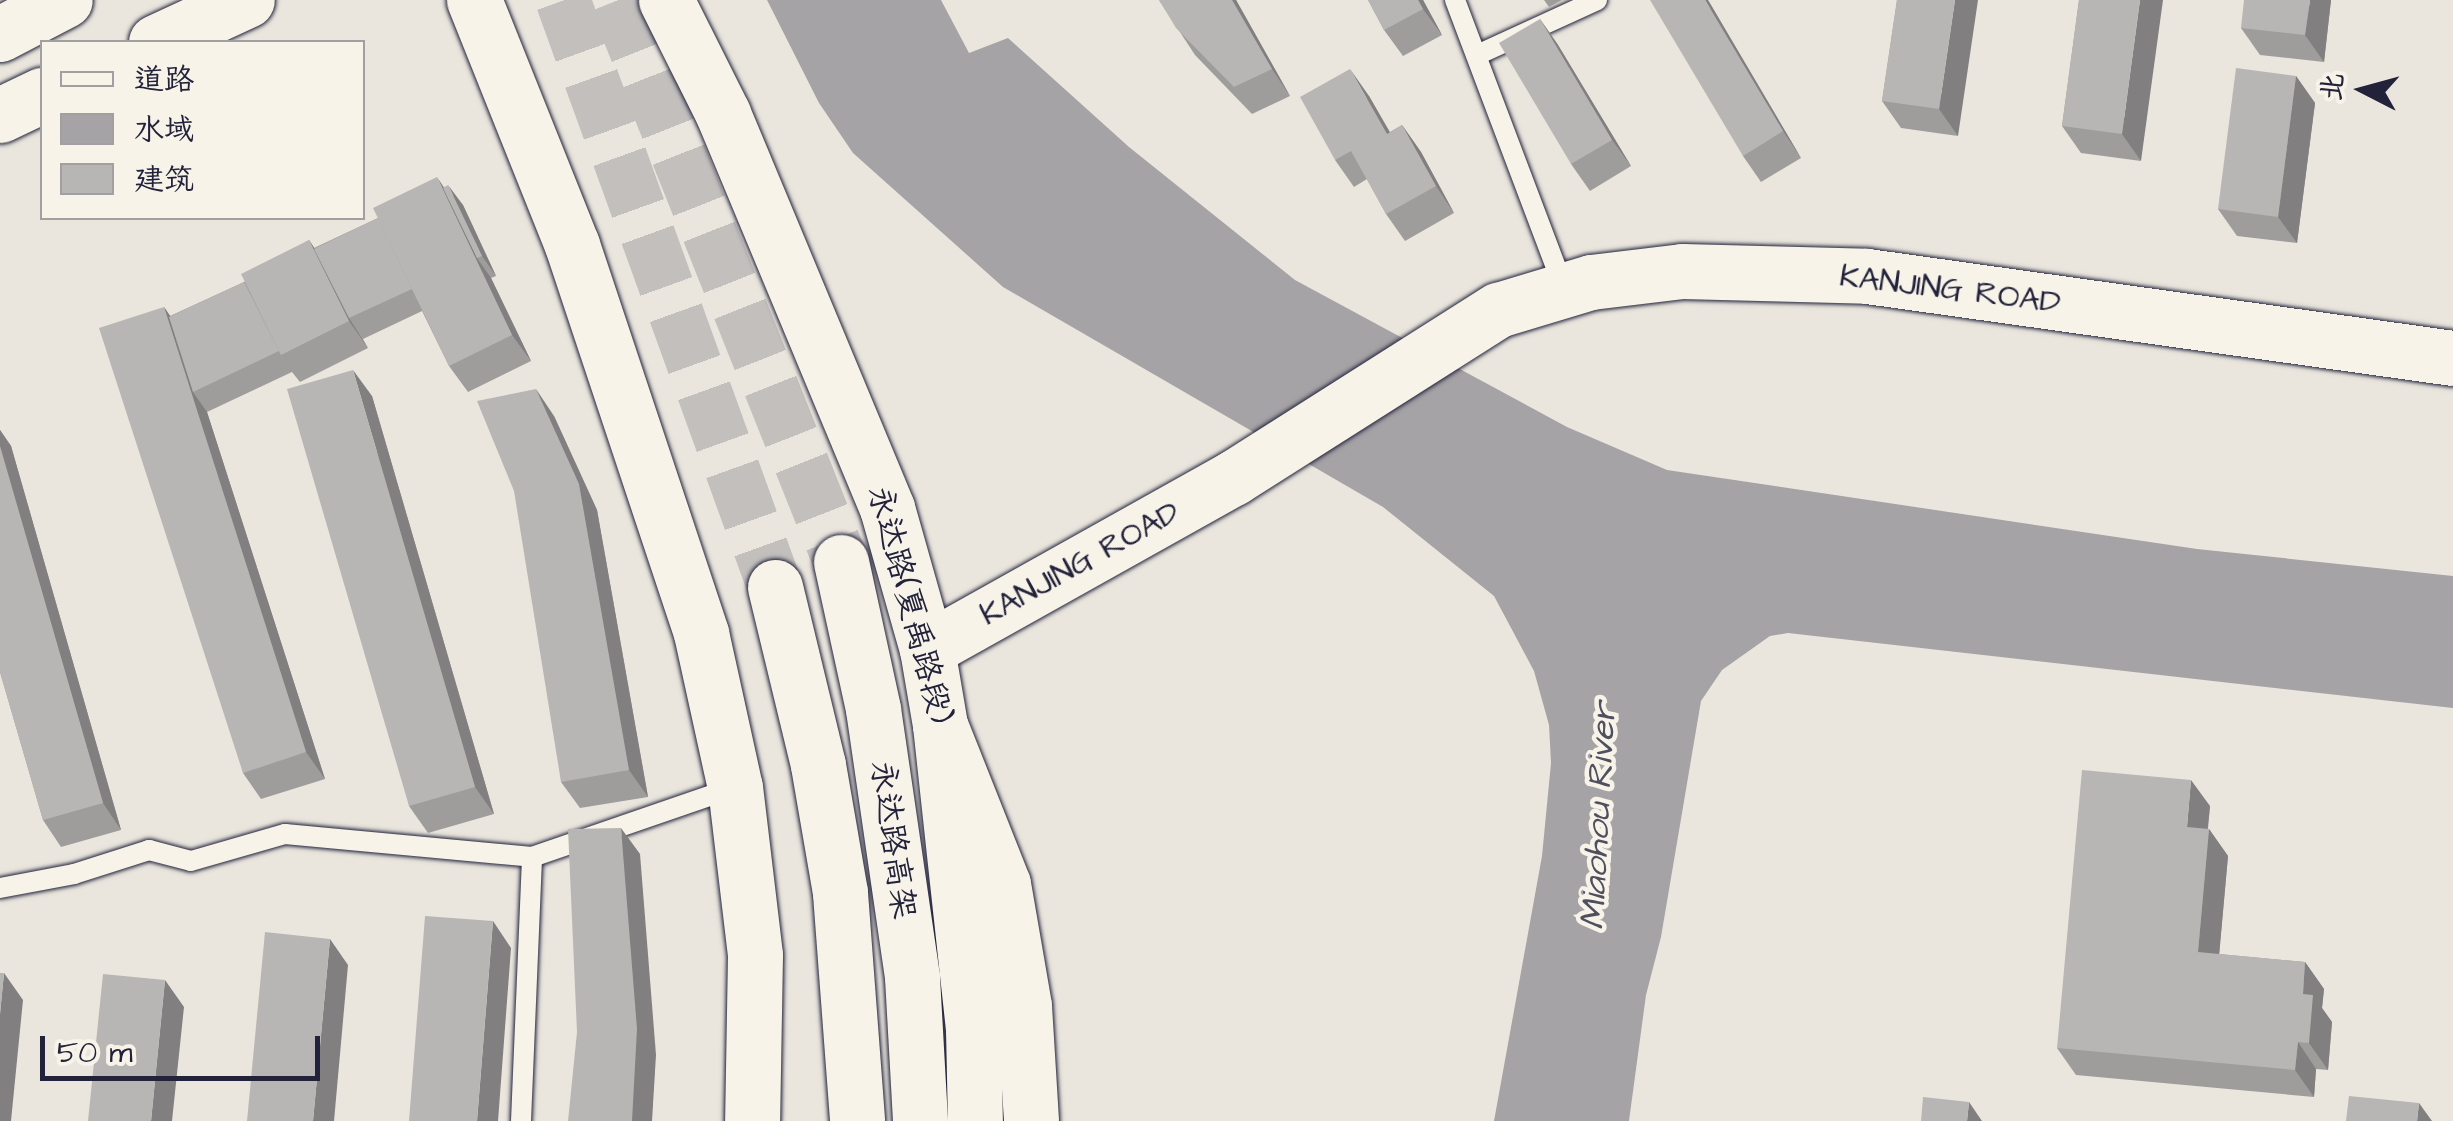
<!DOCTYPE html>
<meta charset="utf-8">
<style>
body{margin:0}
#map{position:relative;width:2453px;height:1121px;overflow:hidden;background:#eae6de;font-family:"Architects Daughter","LXGW WenKai TC",sans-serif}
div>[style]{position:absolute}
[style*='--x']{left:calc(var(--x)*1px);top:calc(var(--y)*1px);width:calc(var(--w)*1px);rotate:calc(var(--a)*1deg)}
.water>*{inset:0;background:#a6a3a6}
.highway-tunnel>*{height:55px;margin-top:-27.5px;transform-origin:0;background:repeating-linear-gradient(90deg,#c2bfbd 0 55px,transparent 0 83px)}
.roads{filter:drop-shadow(0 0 2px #22223b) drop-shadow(0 0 2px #22223b)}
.lane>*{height:20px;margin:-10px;padding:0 10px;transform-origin:10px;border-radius:10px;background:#f7f3e8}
.secondary>*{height:55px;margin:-27.5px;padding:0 27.5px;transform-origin:27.5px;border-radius:27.5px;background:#f7f3e8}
.primary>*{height:55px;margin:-27.5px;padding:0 27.5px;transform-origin:27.5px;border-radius:27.5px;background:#f7f3e8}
.highway>*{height:55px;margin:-27.5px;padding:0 27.5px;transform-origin:27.5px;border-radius:27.5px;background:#f7f3e8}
.wall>*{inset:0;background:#9e9d9c}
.shaded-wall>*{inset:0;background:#817f7f}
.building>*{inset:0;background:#b8b6b5}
span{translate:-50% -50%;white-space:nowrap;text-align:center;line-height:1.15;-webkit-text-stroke:9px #f7f3e8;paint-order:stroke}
.street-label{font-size:32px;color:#22223b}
.water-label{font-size:35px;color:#504f60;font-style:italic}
.legend{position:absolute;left:40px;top:40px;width:325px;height:180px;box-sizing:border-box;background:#f7f3e8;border:2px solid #a29fa3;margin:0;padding:12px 18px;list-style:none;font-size:30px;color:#22223b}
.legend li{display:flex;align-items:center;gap:20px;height:50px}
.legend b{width:50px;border:2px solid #a29fa3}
.north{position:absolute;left:2313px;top:40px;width:100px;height:100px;-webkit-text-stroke:8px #f7f3e8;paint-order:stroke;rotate:276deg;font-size:28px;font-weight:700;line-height:40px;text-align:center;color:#22223b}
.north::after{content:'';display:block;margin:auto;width:35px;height:45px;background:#22223b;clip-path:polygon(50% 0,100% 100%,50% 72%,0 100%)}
.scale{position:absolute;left:40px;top:1036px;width:280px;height:45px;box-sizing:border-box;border:5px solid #22223b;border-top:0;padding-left:12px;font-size:30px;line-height:35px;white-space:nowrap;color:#22223b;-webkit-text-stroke:8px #f7f3e8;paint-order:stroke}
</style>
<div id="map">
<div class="water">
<i style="clip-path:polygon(767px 0,941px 0,969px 53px,1008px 38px,1129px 147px,1295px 280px,1567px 427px,1667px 470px,2197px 549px,2453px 576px,2453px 708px,1788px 633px,1770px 636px,1722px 670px,1701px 701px,1661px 937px,1646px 995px,1629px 1121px,1494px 1121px,1542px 856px,1551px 763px,1549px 725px,1534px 671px,1494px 596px,1383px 507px,1003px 287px,853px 153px,819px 103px)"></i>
</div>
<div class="highway-tunnel">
<i style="--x:563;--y:0;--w:624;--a:70.14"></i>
<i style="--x:617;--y:0;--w:605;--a:68.27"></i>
</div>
<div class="roads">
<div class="lane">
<i style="--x:1455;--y:0;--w:308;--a:69.3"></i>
<i style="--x:1477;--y:55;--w:132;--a:-24.6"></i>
<i style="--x:0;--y:888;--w:75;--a:-10.7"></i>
<i style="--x:74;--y:874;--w:79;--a:-17.7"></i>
<i style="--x:149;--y:850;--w:43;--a:14.7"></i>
<i style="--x:191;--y:861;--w:98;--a:-16"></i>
<i style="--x:285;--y:834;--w:248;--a:5.3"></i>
<i style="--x:532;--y:857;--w:215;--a:-19"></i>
<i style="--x:521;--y:1121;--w:264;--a:-87.6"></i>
</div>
<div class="secondary">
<i style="--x:927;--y:649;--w:351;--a:-29.2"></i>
<i style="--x:1233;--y:478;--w:314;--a:-32.4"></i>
<i style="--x:1498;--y:310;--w:97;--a:-16.8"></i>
<i style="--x:1591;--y:282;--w:92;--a:-6.9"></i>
<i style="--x:1682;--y:271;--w:185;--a:1.5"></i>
<i style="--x:1867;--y:276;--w:592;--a:7.97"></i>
</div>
<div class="primary">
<i style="--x:474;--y:0;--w:264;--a:68.2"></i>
<i style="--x:572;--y:245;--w:409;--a:71.6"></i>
<i style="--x:701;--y:633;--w:158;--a:77.6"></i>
<i style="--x:735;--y:787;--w:169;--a:83.2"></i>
<i style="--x:755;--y:955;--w:166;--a:91"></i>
<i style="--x:666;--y:0;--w:127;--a:63.4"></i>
<i style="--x:723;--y:114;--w:427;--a:67.4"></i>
<i style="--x:887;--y:508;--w:147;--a:74.2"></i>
<i style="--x:927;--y:649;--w:77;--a:80.3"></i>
<i style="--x:940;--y:725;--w:171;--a:68.4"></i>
<i style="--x:1003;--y:884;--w:124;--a:80.2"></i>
<i style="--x:1024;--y:1006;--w:115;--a:86.5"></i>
<i style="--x:0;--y:34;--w:73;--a:-27.6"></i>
<i style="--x:156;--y:42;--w:100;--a:-24.8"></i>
<i style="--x:0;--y:115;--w:47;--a:-25.5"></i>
</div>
<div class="highway">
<i style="--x:841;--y:562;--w:150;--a:77.7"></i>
<i style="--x:873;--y:709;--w:271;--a:81.7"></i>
<i style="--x:912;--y:977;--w:144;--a:86.8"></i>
<i style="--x:775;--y:587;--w:183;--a:76.4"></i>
<i style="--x:818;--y:765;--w:130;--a:80.2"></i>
<i style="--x:840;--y:893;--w:229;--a:85.7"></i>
<i style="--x:940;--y:725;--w:306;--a:83.8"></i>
<i style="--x:973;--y:1029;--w:92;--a:88.8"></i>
</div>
</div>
<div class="wall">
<i style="clip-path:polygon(1159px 0,1236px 0,1290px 96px,1252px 114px,1195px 55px)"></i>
<i style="clip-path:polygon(1368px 0,1423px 0,1442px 35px,1403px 56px,1384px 30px)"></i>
<i style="clip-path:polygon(1544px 0,1562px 0,1549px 7px)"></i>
<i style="clip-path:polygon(1708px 0,1801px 158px,1761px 182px,1743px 156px)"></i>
<i style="clip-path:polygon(1897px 0,1958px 136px,1901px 128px,1882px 101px)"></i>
<i style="clip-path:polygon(2079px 0,2141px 161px,2081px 153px,2062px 126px)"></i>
<i style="clip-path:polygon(2331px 0,2324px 62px,2260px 55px,2241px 28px)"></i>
<i style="clip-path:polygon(1540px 19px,1558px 45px,1631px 166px,1590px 191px,1571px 164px)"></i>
<i style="clip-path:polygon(2296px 76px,2315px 103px,2297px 243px,2237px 236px,2218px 209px)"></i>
<i style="clip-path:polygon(1369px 96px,1390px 132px,1402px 125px,1421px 152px,1454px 213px,1405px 241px,1386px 214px,1367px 179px,1354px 187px,1335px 160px)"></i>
<i style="clip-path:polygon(444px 187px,463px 205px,496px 276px,491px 278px,531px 361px,468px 392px,449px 366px,422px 311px,363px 339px,368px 348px,300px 382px,292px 372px,207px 412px,325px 779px,261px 799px,243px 773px,164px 307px,170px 316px,244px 282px,309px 240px,314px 248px)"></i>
<i style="clip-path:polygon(372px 396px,494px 814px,428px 833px,409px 806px)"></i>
<i style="clip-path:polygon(554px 416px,597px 510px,648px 797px,580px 808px,561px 782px)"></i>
<i style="clip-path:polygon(0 430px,11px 446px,121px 830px,61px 847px,43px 820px,0 672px)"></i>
<i style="clip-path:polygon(2210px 806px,2208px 829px,2209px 829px,2228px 856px,2219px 954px,2305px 962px,2324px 989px,2322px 1008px,2332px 1022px,2328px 1070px,2316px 1069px,2314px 1097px,2076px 1075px,2057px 1048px)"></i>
</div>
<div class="shaded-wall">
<i style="clip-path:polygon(1232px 0,1236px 0,1290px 96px,1272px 69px)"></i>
<i style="clip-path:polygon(1418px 0,1423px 0,1442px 35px,1423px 9px)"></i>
<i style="clip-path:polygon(1705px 0,1708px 0,1801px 158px,1783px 131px)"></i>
<i style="clip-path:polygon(1955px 0,1978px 0,1958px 136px,1939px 109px)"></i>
<i style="clip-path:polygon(2140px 0,2163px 0,2141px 161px,2122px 134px)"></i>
<i style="clip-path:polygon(2310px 0,2331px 0,2324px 62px,2305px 35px)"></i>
<i style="clip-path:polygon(1540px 19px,1558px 45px,1631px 166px,1612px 140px)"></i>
<i style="clip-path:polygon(1350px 69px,1369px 96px,1406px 161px,1387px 134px)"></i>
<i style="clip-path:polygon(2296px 76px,2315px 103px,2297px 243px,2278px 217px)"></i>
<i style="clip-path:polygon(1402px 125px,1421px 152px,1454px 213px,1436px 186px)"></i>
<i style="clip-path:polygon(437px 177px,455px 204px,477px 258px,491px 278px,531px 361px,512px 335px)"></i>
<i style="clip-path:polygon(448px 185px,463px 205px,496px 276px,482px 256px)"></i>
<i style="clip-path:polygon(309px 240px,327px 267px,349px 318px,368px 348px,349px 321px)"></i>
<i style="clip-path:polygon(164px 307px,182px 333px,193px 392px,207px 412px,325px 779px,306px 752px)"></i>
<i style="clip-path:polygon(353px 370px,372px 396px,494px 814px,475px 787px)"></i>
<i style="clip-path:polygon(536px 389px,554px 416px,597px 510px,648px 797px,629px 770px)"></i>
<i style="clip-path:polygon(0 430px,11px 446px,121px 830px,103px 803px,0 448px)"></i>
<i style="clip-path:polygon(2191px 780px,2210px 806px,2205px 853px,2187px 827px)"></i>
<i style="clip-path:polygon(621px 828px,640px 854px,656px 1055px,652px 1121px,632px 1121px)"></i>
<i style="clip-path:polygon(2209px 829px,2228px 856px,2217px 979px,2198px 952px)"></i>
<i style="clip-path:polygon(493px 921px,511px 948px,498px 1121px,477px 1121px)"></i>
<i style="clip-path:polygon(330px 939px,348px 965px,334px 1121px,313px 1121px)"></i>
<i style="clip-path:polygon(2305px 962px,2324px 989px,2322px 1008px,2332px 1022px,2328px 1070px,2309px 1043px,2303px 994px)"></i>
<i style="clip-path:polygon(4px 973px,23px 1000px,11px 1121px,0 1121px,0 1014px)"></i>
<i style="clip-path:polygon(165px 980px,184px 1007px,172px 1121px,151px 1121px)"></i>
<i style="clip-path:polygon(2298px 1042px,2316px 1069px,2314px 1097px,2295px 1070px)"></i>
<i style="clip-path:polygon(1969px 1102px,1982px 1121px,1967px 1121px)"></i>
<i style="clip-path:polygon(2419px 1103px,2432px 1121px,2417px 1121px)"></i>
</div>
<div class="building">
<i style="clip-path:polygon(1159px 0,1232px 0,1272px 69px,1234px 87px,1176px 28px)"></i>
<i style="clip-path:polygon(1368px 0,1418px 0,1423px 9px,1384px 30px)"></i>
<i style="clip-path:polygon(1650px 0,1705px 0,1783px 131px,1743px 156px)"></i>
<i style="clip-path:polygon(1897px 0,1955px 0,1939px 109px,1882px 101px)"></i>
<i style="clip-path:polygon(2079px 0,2140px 0,2122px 134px,2062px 126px)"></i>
<i style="clip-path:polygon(2244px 0,2310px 0,2305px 35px,2241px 28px)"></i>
<i style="clip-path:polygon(1540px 19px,1612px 140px,1571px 164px,1499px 43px)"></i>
<i style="clip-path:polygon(2236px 68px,2296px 76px,2278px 217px,2218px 209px)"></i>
<i style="clip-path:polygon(1350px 69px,1387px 134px,1402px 125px,1436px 186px,1386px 214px,1351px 151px,1335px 160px,1300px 97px)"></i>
<i style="clip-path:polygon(437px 177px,512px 335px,449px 366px,373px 208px)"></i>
<i style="clip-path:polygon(448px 185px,482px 256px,477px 258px,443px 188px)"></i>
<i style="clip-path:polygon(378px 218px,412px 289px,349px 318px,314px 249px)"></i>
<i style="clip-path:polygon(309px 240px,349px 321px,281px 355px,241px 274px)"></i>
<i style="clip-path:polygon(244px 282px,279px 351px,193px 392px,169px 317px)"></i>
<i style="clip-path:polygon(164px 307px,306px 752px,243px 773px,99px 328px)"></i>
<i style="clip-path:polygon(353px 370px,475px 787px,409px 806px,287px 389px)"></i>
<i style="clip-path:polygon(536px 389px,579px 484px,629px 770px,561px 782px,514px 491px,477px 401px)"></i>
<i style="clip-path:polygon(0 446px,103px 803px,43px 820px,0 672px)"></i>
<i style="clip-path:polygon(2082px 770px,2191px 780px,2187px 827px,2209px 829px,2198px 952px,2305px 962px,2303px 994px,2313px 995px,2309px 1043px,2298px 1042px,2295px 1070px,2057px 1048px)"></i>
<i style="clip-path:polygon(621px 828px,637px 1029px,632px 1121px,568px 1121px,577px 1032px,568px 829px)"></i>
<i style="clip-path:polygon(425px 916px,493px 921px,477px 1121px,409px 1121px)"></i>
<i style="clip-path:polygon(265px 932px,330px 939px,313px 1121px,247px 1121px)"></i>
<i style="clip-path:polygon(0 973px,4px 973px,0 1014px)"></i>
<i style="clip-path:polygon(103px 974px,165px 980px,151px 1121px,88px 1121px)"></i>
<i style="clip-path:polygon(2349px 1096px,2419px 1103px,2417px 1121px,2346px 1121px)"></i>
<i style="clip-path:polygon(1923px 1097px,1969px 1102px,1967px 1121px,1921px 1121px)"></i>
</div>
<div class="street-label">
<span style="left:1950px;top:290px;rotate:7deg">KANJING ROAD</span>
<span style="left:1080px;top:564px;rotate:-29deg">KANJING ROAD</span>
<span style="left:909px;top:605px;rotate:75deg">永达路(夏禹路段)</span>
<span style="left:892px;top:840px;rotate:82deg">永达路高架</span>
</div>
<div class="water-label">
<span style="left:1599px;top:816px;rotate:-87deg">Miaohou River</span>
</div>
<ul class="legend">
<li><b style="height:12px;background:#f7f3e8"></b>道路</li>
<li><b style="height:28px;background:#a6a3a6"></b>水域</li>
<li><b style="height:28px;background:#b8b6b5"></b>建筑</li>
</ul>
<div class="north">北</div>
<div class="scale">50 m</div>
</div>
